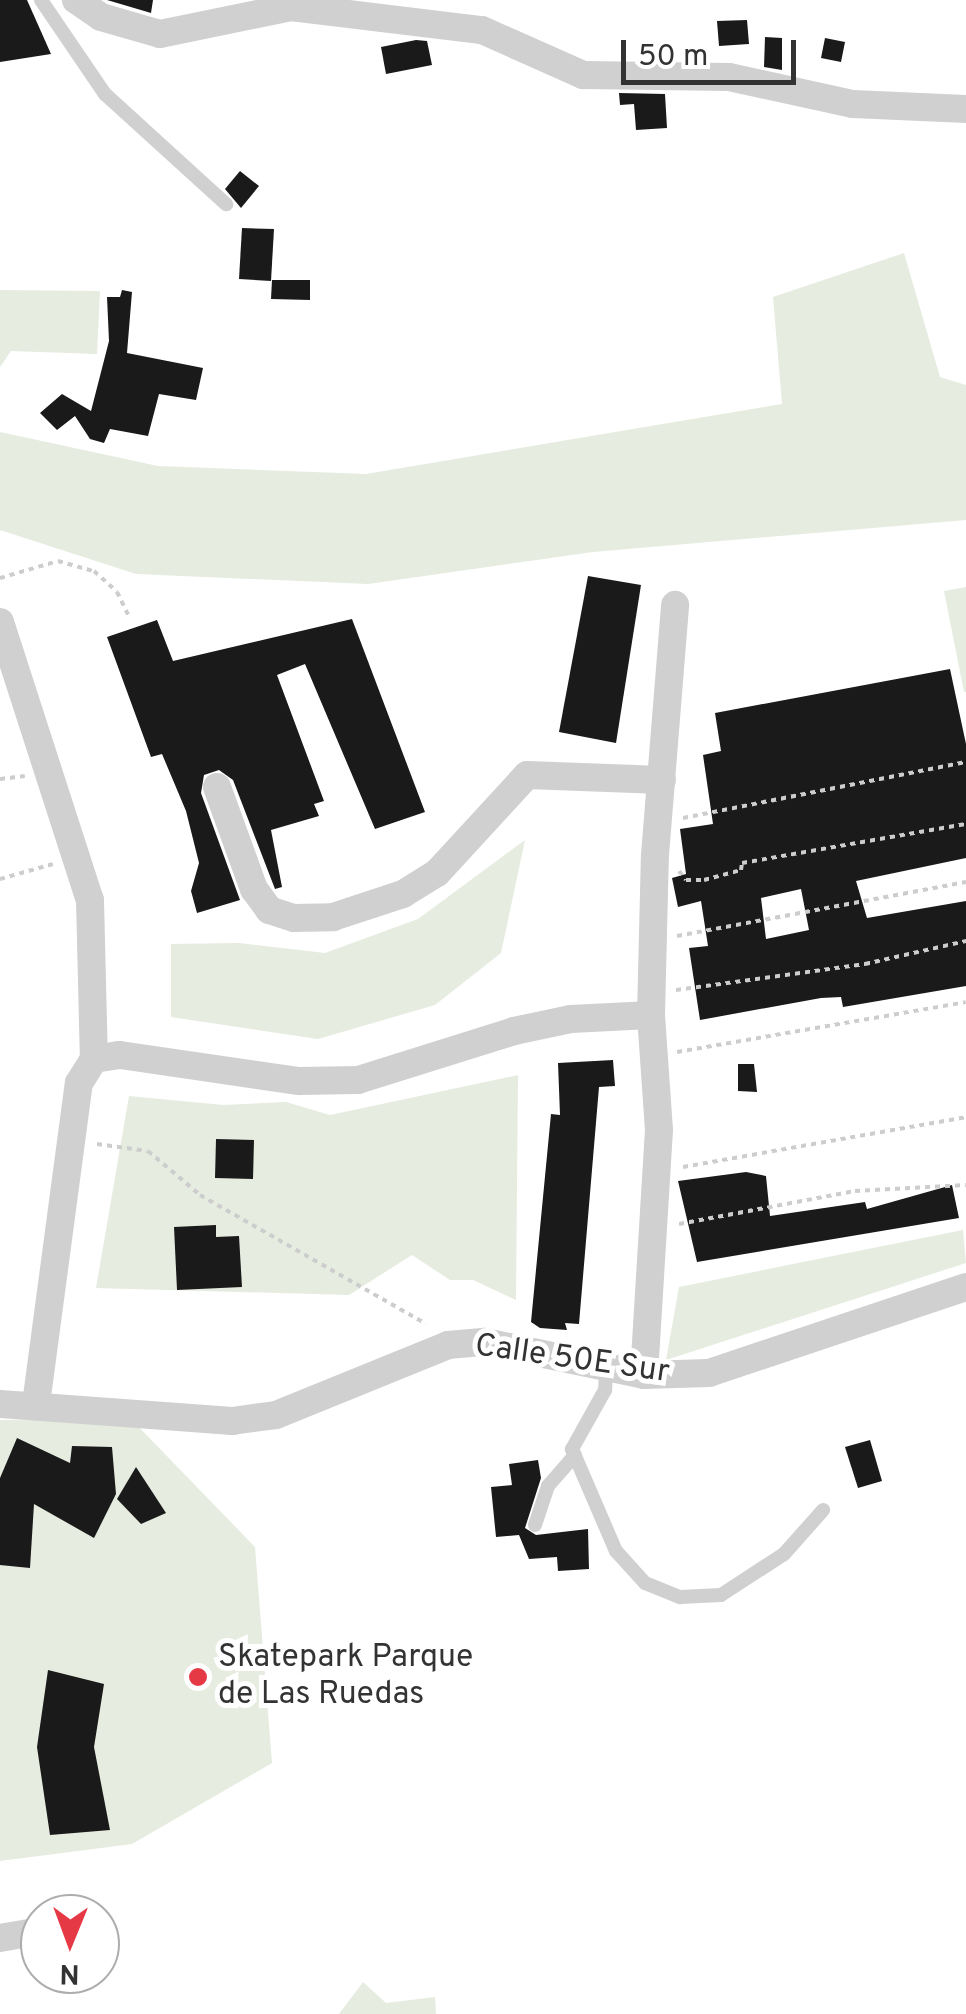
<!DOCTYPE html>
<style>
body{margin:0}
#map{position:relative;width:966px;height:2014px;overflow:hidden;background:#fff;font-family:Overpass,sans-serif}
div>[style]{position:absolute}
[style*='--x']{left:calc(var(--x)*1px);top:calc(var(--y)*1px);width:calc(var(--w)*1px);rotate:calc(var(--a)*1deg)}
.green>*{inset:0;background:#e6ecdf}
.building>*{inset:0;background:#1a1a1a}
.path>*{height:4px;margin-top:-2px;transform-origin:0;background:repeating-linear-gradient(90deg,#cdcdcd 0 5px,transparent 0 10px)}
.lane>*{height:14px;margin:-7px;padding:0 7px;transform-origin:7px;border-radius:7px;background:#d0d0d0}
.street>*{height:28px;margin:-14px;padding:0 14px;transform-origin:14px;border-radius:14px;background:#d0d0d0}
.dots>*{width:28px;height:28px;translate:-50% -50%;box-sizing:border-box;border:5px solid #fff;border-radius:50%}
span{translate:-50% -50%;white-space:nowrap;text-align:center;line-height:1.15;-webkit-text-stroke:10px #fff;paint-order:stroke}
.street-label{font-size:32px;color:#333}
.poi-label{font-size:32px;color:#333}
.left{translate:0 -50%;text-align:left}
.north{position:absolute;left:20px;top:1894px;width:100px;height:100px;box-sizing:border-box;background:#fff;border:2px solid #adadad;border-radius:50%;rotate:181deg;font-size:28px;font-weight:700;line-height:40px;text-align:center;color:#333}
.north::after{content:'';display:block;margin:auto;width:35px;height:45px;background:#e63946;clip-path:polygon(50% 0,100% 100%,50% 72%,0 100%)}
.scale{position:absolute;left:621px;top:40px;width:175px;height:45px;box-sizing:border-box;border:5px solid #333;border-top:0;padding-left:12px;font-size:30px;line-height:35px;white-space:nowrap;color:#333;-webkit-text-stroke:8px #fff;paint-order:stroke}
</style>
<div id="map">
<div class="green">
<i style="clip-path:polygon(904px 253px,940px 377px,966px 385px,966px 520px,593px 552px,368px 584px,136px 574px,0 530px,0 432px,158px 466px,366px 474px,782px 404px,773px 297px)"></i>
<i style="clip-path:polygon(0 290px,100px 291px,97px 354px,11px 351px,0 367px)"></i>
<i style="clip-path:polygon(966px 587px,966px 692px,964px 692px,944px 591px)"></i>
<i style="clip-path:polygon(525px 840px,501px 953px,435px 1005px,318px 1039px,171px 1017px,171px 944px,239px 943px,325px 953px,418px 919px)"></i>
<i style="clip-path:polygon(518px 1075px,516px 1300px,473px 1280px,450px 1280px,412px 1255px,349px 1295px,96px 1288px,129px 1096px,223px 1105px,286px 1102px,330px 1115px)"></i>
<i style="clip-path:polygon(963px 1230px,966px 1263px,666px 1360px,679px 1287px)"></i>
<i style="clip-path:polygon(130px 1418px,255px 1547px,272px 1763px,132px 1844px,0 1861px,0 1420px)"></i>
<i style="clip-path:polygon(363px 1982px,386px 2003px,435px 1997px,436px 2014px,339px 2014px)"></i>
</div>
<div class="building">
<i style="clip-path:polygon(0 0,27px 0,51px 54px,0 62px)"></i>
<i style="clip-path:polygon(107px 0,153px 0,151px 13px)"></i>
<i style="clip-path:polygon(747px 20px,749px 44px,719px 46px,717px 21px)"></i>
<i style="clip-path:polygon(765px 37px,782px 38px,782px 70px,764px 67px)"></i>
<i style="clip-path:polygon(825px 38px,845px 42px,841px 62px,821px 58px)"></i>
<i style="clip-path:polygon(416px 40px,427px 41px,432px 65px,386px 74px,381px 47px)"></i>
<i style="clip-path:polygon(619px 93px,665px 94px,667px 128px,636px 130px,634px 104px,620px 105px)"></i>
<i style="clip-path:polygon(240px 171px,259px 186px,241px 208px,225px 189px)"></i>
<i style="clip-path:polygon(242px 228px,274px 229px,271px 281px,239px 279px)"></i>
<i style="clip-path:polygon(272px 280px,310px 280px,310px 300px,271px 299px)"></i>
<i style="clip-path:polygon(122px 290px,132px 292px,127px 353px,203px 368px,196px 400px,159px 394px,148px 436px,110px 429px,104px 443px,90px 439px,75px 416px,57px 430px,40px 413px,62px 394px,91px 411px,109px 341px,107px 297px,120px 297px)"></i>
<i style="clip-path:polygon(588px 576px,641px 585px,616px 743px,559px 732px)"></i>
<i style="clip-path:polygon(352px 619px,425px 812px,375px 829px,305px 664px,277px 675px,324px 801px,314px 804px,319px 816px,271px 830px,282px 887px,275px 889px,233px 780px,219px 770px,204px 775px,201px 793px,240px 900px,197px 913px,191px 891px,199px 863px,186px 811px,162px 754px,151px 757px,107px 637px,157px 620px,173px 661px)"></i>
<i style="clip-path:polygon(evenodd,950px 669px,966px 744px,966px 858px,856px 881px,867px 918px,966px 901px,966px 986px,843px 1007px,841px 997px,821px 998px,700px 1020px,689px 948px,708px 946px,701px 901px,678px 907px,672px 878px,686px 874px,680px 829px,713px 824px,703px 755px,721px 751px,715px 713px,950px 669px,801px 889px,809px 930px,766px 939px,761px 898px,801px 889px)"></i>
<i style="clip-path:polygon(613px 1060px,615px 1086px,599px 1087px,579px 1324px,565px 1323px,567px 1330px,540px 1328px,531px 1322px,551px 1114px,560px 1115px,558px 1063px)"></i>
<i style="clip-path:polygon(738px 1064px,754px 1064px,757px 1092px,738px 1091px)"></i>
<i style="clip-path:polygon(216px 1139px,254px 1140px,253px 1179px,215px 1178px)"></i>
<i style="clip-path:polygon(746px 1172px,766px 1176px,770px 1216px,865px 1202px,867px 1209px,952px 1185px,959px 1218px,697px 1262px,678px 1181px)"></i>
<i style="clip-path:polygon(216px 1225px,216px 1237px,239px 1236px,242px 1287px,177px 1290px,174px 1227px)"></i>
<i style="clip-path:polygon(17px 1438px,70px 1463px,72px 1446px,112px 1447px,116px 1494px,94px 1538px,34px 1504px,30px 1568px,0 1565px,0 1478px)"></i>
<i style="clip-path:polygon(870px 1440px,882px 1481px,858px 1488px,845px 1447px)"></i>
<i style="clip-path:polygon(538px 1460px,541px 1478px,525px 1528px,536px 1535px,588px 1529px,589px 1569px,558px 1571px,557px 1557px,529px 1559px,519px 1535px,496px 1537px,491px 1487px,512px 1485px,509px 1464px)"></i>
<i style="clip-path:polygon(136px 1467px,166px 1513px,141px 1524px,117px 1499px)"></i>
<i style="clip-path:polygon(48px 1670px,104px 1684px,94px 1747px,110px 1830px,50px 1835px,37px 1747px)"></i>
</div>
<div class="path">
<i style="--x:0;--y:578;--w:60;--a:-16.3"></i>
<i style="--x:58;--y:561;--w:37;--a:16"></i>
<i style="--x:94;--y:571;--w:31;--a:42"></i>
<i style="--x:117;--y:592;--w:28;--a:64"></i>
<i style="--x:0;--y:779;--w:25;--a:-7"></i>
<i style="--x:683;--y:818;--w:288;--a:-11.2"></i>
<i style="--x:679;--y:871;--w:11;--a:52"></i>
<i style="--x:686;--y:880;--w:18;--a:0"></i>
<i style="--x:704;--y:880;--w:38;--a:-15"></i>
<i style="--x:741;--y:870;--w:7;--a:-82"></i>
<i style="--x:742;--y:863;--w:227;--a:-9.9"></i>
<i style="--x:0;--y:879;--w:55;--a:-15.8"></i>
<i style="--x:677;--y:936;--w:294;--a:-10.6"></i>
<i style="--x:676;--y:990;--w:191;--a:-7.8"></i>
<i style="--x:865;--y:964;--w:104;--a:-12.8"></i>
<i style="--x:677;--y:1052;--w:293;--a:-9.8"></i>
<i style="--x:97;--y:1144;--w:51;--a:7.8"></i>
<i style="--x:148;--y:1151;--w:68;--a:40.2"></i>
<i style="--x:200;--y:1195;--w:260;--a:29.7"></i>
<i style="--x:683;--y:1167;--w:287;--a:-10"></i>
<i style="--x:679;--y:1224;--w:179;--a:-10.6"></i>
<i style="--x:855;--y:1191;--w:111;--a:-3.1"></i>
</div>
<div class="lane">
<i style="--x:41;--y:0;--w:114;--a:55.8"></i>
<i style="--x:105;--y:94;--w:164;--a:42.3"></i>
<i style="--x:606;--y:1367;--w:23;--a:92"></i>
<i style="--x:605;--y:1390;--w:68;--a:119.2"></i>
<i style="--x:572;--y:1449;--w:111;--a:66.7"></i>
<i style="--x:616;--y:1551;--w:43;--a:47.8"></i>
<i style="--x:645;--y:1583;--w:38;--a:22"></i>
<i style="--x:680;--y:1597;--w:41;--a:-2.8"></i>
<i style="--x:721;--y:1595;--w:75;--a:-33.1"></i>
<i style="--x:784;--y:1554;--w:59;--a:-48.4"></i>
<i style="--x:535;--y:1525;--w:41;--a:-71.6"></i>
<i style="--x:548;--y:1486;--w:41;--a:-48.9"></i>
</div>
<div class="street">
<i style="--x:76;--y:0;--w:30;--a:34"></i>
<i style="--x:101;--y:17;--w:61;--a:16.1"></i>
<i style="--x:160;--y:34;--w:134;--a:-11.6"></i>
<i style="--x:291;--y:7;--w:192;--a:6.9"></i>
<i style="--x:482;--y:30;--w:111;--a:24"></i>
<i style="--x:583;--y:75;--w:146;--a:0.8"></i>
<i style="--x:729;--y:77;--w:127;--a:12.3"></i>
<i style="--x:853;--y:104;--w:113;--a:2.5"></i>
<i style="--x:0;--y:622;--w:292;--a:72.1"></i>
<i style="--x:90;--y:900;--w:159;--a:88.6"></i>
<i style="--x:217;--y:787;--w:109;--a:70.1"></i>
<i style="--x:254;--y:889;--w:26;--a:54"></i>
<i style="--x:269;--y:910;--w:26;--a:18"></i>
<i style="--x:294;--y:918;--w:39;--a:-1"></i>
<i style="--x:333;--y:917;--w:74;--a:-18.2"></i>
<i style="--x:403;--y:894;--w:40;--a:-32"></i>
<i style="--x:437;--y:873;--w:133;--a:-47.4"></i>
<i style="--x:527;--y:775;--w:135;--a:2.1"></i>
<i style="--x:644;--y:1375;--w:245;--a:-86.5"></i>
<i style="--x:659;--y:1130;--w:115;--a:-94"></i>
<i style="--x:651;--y:1015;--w:160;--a:-88.6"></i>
<i style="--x:655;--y:855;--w:251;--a:-85.4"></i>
<i style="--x:0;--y:1404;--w:233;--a:4.2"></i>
<i style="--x:232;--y:1421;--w:44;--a:-7.8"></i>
<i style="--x:276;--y:1415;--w:186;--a:-22.1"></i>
<i style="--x:448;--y:1345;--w:37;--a:-5"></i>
<i style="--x:485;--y:1342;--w:162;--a:11.7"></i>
<i style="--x:644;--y:1375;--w:65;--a:-1.8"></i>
<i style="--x:709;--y:1373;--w:271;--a:-18.5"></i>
<i style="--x:36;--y:1404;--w:324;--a:-82.4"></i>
<i style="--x:79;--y:1083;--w:28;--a:-58"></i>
<i style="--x:94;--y:1059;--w:26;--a:-9"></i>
<i style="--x:120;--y:1055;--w:181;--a:8.3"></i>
<i style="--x:299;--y:1081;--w:59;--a:-1"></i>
<i style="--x:358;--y:1080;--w:164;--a:-17.4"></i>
<i style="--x:514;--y:1031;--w:58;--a:-11.9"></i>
<i style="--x:571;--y:1019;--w:80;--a:-2.9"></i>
<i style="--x:0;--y:1938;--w:41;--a:-9.9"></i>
</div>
<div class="dots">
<i style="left:198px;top:1677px;background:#e63946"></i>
</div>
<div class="street-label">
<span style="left:572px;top:1360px;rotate:8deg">Calle 50E Sur</span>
</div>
<div class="poi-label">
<span class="left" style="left:218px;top:1677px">Skatepark Parque<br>de Las Ruedas</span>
</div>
<div class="north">N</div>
<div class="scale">50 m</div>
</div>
